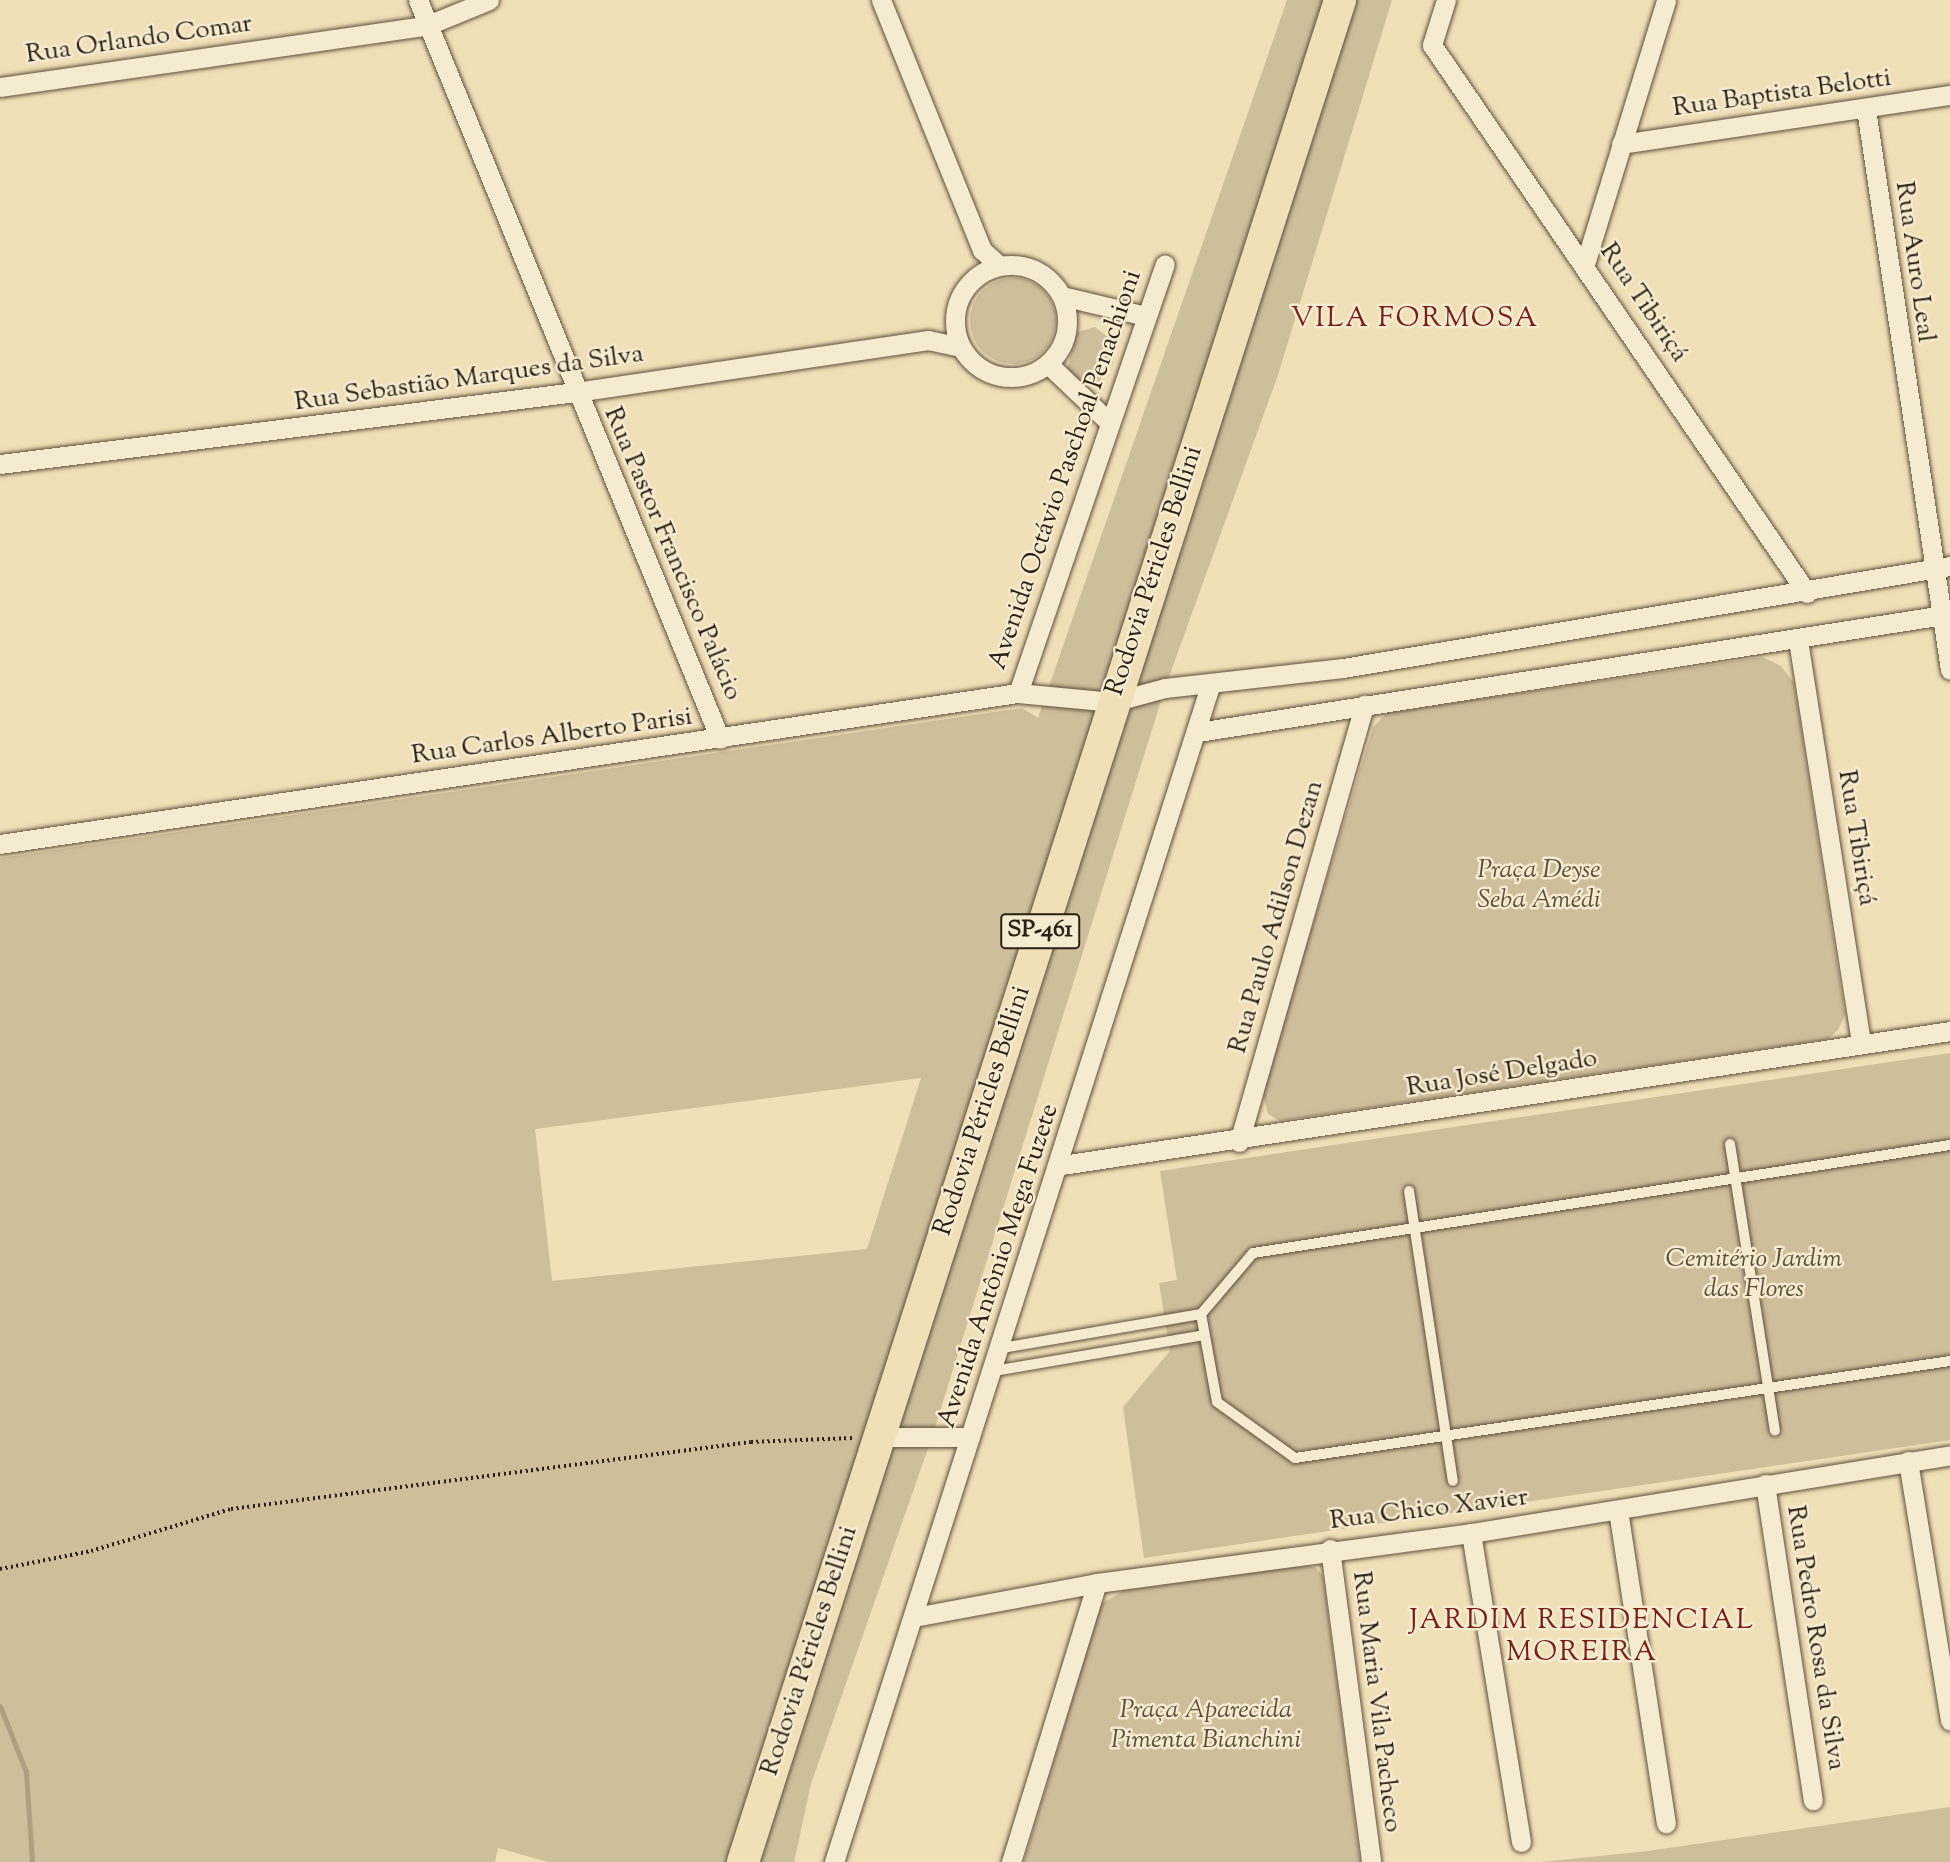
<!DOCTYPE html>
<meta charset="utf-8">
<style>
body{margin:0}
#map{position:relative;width:1950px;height:1862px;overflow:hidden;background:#f0e0b7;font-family:"Sorts Mill Goudy",serif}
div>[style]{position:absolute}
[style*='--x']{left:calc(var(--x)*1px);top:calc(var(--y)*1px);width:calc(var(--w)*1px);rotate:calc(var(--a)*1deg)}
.green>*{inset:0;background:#cebf9b}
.round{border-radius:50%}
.stream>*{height:5px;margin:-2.5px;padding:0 2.5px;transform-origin:2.5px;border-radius:2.5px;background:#ad9f80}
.path>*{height:3.5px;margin-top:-1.75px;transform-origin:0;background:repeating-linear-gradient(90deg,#2a2014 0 2px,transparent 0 5.5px)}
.roads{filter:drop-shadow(0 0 2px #5c503d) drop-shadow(0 0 2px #5c503d)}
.lane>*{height:10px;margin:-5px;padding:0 5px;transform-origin:5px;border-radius:5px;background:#f5ebd0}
.street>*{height:19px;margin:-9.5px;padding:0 9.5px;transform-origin:9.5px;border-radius:9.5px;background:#f5ebd0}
.street>.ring{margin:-9.5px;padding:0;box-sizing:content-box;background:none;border:19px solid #f5ebd0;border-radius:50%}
.primary>*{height:32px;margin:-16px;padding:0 16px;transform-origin:16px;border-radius:16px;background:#f0e0b7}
span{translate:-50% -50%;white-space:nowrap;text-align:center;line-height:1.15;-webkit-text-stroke:5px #f5ebd0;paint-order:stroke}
.shield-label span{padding:2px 5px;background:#f5ebd0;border:2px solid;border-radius:5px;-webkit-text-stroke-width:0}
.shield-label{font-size:24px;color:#2a2014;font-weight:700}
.street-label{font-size:26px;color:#2a2014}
.park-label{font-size:26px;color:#5b503c;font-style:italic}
.neighbourhood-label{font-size:28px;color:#7a1f14;letter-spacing:2px}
</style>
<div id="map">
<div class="green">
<i style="clip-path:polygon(evenodd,1287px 0,1392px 0,1278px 375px,1165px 688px,932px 1437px,811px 1784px,794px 1862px,548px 1862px,498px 1848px,495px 1862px,0 1862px,0 858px,1022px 708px,1038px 718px,1287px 0,921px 1078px,867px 1249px,552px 1281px,535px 1129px,921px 1078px)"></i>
<i class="round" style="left:970px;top:278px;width:86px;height:86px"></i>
<i style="clip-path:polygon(1095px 327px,1113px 341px,1113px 363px,1097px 384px,1078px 385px,1066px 373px,1077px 332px)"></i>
<i style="clip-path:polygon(1762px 657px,1781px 666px,1794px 683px,1845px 1015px,1838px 1030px,1828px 1039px,1280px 1121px,1268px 1114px,1262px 1091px,1373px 727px,1387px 713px)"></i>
<i style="clip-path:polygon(1950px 1053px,1950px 1440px,1144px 1558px,1123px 1407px,1170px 1351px,1159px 1283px,1177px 1280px,1160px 1171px)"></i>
<i style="clip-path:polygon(1299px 1565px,1315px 1567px,1323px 1576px,1360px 1862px,1024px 1862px,1101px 1604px,1123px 1591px)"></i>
<i style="clip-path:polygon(1950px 1807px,1950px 1862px,1540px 1862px,1648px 1851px)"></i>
</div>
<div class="stream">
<i style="--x:0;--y:1706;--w:71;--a:68.5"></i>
<i style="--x:26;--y:1772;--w:90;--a:86.2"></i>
</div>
<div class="path">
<i style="--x:0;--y:1569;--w:93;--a:-11.2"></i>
<i style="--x:91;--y:1551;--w:146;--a:-16.7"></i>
<i style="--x:231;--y:1509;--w:524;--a:-7.34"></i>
<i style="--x:751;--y:1442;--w:102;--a:-2.2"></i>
</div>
<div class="roads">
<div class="lane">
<i style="--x:1730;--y:1144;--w:290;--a:81.1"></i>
<i style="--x:1950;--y:1145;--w:705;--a:171.19"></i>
<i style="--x:1253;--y:1253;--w:80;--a:130.4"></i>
<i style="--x:1201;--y:1314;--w:89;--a:79.7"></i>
<i style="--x:1217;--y:1402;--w:96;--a:35.7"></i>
<i style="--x:1295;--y:1458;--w:662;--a:-8.42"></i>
<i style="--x:1409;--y:1191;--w:293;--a:81.4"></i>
<i style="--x:1002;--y:1348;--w:202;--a:-9.7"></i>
<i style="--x:994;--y:1371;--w:213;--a:-9.7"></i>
</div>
<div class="street">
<i style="--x:418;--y:0;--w:798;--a:67.77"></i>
<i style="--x:881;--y:0;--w:270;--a:68"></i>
<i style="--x:982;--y:250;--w:24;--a:42"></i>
<i style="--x:1446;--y:0;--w:47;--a:107.3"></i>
<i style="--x:1432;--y:45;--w:664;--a:55.62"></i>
<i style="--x:0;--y:87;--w:432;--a:-8.2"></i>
<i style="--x:428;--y:25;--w:66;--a:-22.3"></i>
<i style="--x:1866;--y:109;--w:567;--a:81.48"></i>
<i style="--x:1621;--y:144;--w:333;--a:-8.5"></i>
<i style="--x:1585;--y:264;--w:276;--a:-72.9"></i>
<i class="ring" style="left:955px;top:265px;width:93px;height:93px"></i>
<i style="--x:1062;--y:296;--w:86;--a:13.4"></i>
<i style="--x:1048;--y:364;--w:84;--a:43.6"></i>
<i style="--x:0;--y:464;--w:580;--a:-7.13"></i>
<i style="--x:576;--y:392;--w:356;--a:-8.4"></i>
<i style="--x:928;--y:340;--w:33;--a:12"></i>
<i style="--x:1798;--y:640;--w:409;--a:81.1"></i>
<i style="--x:1018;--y:693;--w:453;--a:-71.1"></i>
<i style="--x:1198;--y:732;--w:761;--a:-8.92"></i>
<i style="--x:0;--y:844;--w:1029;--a:-8.44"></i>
<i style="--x:1018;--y:693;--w:95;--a:5.4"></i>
<i style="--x:1113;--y:702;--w:54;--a:-15.1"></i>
<i style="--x:1165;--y:688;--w:179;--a:-6.4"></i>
<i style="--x:1343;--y:668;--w:616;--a:-9.54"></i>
<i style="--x:1239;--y:1142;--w:455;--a:-74"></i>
<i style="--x:1062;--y:1165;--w:898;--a:-8.58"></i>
<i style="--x:879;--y:1437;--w:91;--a:0"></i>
<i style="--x:1908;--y:1461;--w:263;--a:80.8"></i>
<i style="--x:1765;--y:1484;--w:320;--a:81.4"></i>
<i style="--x:1618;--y:1510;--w:317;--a:81.3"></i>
<i style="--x:1471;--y:1533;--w:313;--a:80.8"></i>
<i style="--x:1330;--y:1549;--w:316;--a:82.5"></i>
<i style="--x:914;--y:1617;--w:186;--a:-10.5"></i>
<i style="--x:1097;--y:1583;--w:377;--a:-7.6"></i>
<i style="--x:1471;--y:1533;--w:485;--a:-9.2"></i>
<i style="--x:834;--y:1862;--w:1235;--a:-72.27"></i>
<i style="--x:1011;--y:1862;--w:292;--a:-72.9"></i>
</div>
<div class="primary">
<i style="--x:743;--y:1862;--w:1955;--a:-72.22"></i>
</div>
</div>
<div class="shield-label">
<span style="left:1040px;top:931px">SP-461</span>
</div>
<div class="street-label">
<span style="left:139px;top:40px;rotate:-8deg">Rua Orlando Comar</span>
<span style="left:1782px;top:94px;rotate:-8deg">Rua Baptista Belotti</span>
<span style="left:1914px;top:262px;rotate:82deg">Rua Auro Leal</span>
<span style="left:1643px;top:303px;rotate:56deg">Rua Tibiriçá</span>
<span style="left:469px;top:379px;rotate:-8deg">Rua Sebastião Marques da Silva</span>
<span style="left:1066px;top:470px;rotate:-71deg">Avenida Octávio Paschoal Penachioni</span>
<span style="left:672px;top:554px;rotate:67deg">Rua Pastor Francisco Palácio</span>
<span style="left:1155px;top:571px;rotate:-72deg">Rodovia Péricles Bellini</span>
<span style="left:552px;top:737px;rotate:-8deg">Rua Carlos Alberto Parisi</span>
<span style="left:1856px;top:838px;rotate:81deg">Rua Tibiriçá</span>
<span style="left:1277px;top:917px;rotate:-74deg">Rua Paulo Adilson Dezan</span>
<span style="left:1502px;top:1074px;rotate:-9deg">Rua José Delgado</span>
<span style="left:983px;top:1111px;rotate:-72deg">Rodovia Péricles Bellini</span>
<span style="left:999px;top:1266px;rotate:-72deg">Avenida Antônio Mega Fuzete</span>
<span style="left:1429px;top:1510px;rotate:-7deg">Rua Chico Xavier</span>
<span style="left:1815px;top:1638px;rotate:81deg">Rua Pedro Rosa da Silva</span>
<span style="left:810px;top:1651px;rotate:-72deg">Rodovia Péricles Bellini</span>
<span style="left:1376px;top:1702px;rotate:83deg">Rua Maria Vila Pacheco</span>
</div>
<div class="park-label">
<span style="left:1539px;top:886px">Praça Deyse<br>Seba Amédi</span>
<span style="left:1754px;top:1275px">Cemitério Jardim<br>das Flores</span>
<span style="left:1206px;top:1726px">Praça Aparecida<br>Pimenta Bianchini</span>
</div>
<div class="neighbourhood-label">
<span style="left:1415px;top:319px">VILA FORMOSA</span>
<span style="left:1582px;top:1637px">JARDIM RESIDENCIAL<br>MOREIRA</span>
</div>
</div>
